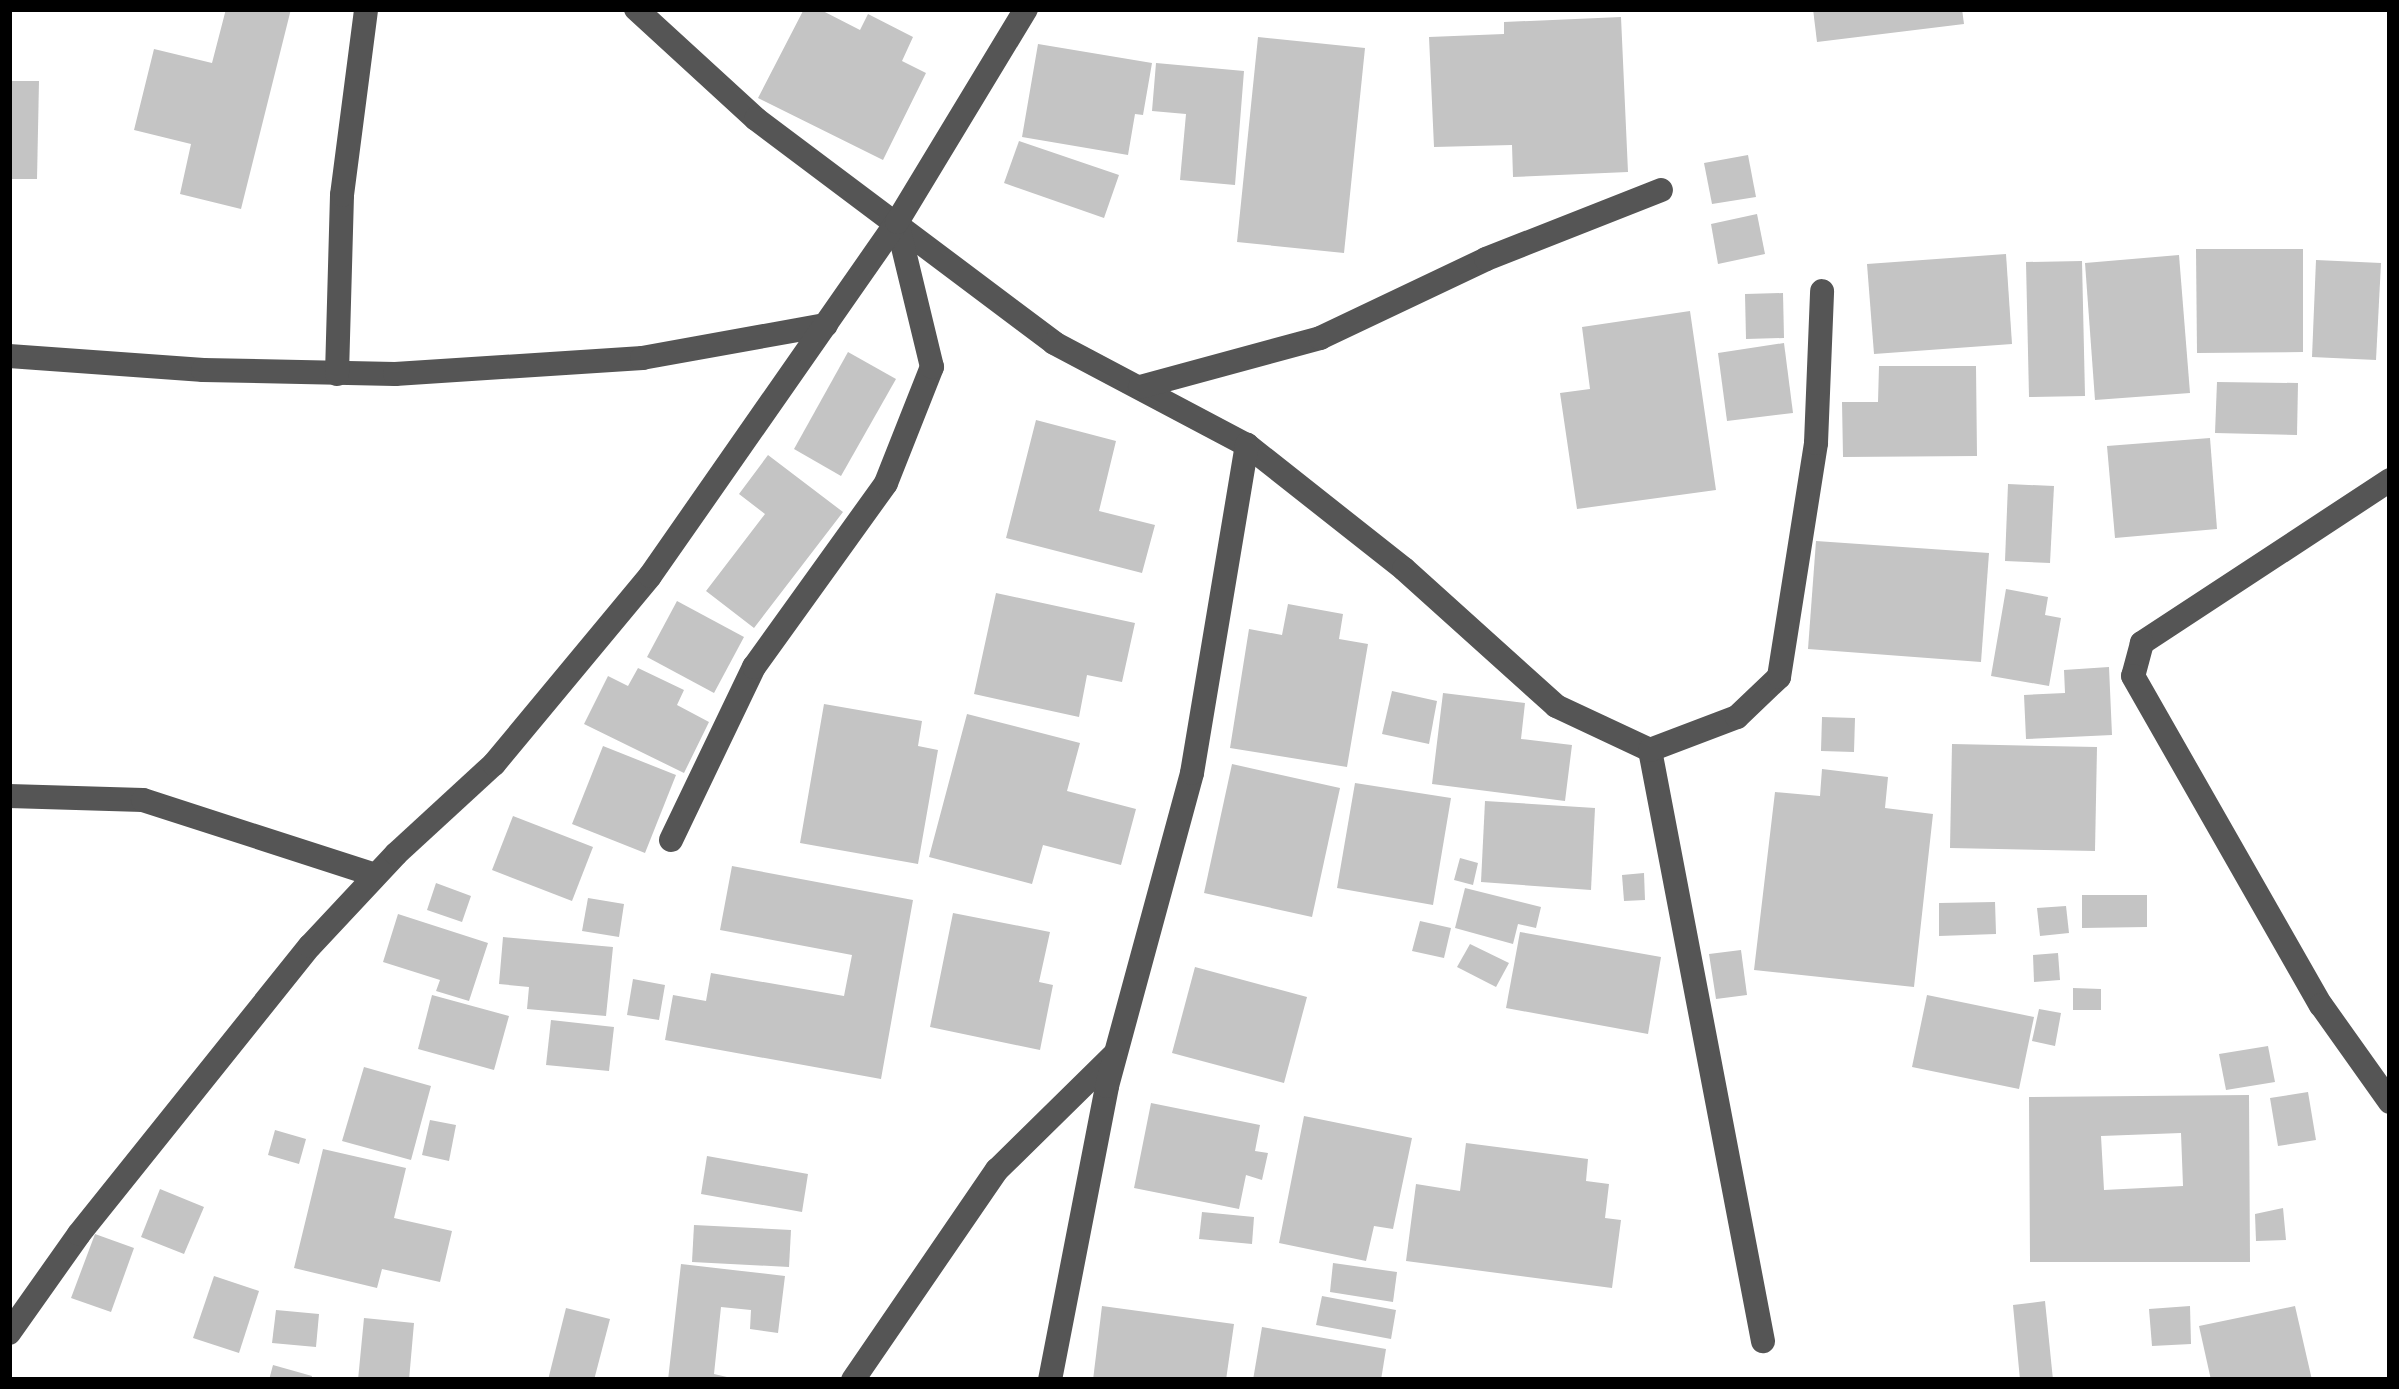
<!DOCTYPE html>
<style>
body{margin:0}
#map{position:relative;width:2399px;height:1389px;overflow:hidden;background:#fff;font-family:Ubuntu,sans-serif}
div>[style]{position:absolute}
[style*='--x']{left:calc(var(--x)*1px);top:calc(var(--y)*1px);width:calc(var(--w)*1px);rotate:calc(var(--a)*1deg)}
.building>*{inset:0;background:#c4c4c4}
.street>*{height:24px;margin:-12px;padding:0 12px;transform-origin:12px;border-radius:12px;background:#555}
span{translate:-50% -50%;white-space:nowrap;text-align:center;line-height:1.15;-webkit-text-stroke:10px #fff;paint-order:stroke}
.frame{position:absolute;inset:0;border:12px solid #000;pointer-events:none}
</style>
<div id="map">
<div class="building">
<i style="clip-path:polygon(226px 9px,291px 9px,241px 209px,180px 194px,191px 144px,134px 130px,154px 49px,212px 63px)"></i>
<i style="clip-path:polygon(804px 9px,819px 9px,860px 30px,868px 14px,913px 37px,902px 61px,926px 73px,883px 160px,758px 98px)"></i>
<i style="clip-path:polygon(1813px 9px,1962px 9px,1964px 24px,1817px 42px)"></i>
<i style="clip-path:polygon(1621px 17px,1628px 172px,1513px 177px,1512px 145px,1434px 147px,1429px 37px,1504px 34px,1504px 22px)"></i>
<i style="clip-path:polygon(1258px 37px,1365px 48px,1344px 253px,1237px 242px)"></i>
<i style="clip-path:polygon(1038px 44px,1152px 63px,1143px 115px,1135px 114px,1128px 155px,1022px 137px)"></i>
<i style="clip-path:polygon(1156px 63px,1244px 71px,1235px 185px,1180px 180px,1186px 114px,1152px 111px)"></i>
<i style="clip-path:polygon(9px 81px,39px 81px,37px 179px,9px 179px)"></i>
<i style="clip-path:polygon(1019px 141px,1119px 175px,1104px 218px,1004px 183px)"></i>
<i style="clip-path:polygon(1748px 155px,1756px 197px,1712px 204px,1704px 163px)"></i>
<i style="clip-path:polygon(1757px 214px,1765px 254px,1718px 264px,1711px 224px)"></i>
<i style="clip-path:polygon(2196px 249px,2303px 249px,2303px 352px,2197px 353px)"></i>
<i style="clip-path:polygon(2006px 254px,2012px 344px,1874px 354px,1867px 264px)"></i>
<i style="clip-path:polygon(2179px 255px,2190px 393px,2095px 400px,2085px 263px)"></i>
<i style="clip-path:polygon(2316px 260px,2381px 263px,2376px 360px,2312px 357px)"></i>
<i style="clip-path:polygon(2082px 261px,2085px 396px,2029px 397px,2026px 262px)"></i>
<i style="clip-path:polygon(1783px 293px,1784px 338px,1746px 339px,1745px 294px)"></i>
<i style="clip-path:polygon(1690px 311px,1716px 490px,1577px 509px,1560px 393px,1590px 389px,1582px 327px)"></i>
<i style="clip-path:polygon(1784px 343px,1793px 413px,1727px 421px,1718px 353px)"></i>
<i style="clip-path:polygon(848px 352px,896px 379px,841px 476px,794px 449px)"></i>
<i style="clip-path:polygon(1879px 366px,1976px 366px,1977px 456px,1843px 457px,1842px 402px,1878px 402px)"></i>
<i style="clip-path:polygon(2217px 382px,2298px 383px,2297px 435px,2215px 433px)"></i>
<i style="clip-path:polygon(1036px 420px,1116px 441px,1099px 511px,1155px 525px,1142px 573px,1006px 538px)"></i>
<i style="clip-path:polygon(2210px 438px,2217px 529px,2115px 538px,2107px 446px)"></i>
<i style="clip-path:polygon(768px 455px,843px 512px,754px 628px,706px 591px,765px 514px,739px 494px)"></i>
<i style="clip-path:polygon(2008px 484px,2054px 486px,2050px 563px,2005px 561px)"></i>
<i style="clip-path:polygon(1816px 541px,1989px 553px,1981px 662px,1808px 649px)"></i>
<i style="clip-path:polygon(2006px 589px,2048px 597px,2045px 615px,2061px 618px,2049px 686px,1991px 676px)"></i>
<i style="clip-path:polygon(996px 593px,1135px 623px,1122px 682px,1087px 675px,1079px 717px,974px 694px)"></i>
<i style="clip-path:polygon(677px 601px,744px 637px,714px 693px,647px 657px)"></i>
<i style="clip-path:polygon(1288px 604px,1343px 614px,1339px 639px,1368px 644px,1347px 767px,1230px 748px,1249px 629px,1282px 635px)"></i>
<i style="clip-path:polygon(2109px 667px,2112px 735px,2026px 739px,2024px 695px,2065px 693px,2064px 670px)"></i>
<i style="clip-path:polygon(638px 668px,684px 690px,677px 705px,709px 722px,684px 773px,584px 724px,608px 676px,628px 686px)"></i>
<i style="clip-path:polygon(1392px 691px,1437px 701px,1429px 744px,1382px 734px)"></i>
<i style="clip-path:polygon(1443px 693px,1525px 703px,1521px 739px,1572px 745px,1565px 801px,1432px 784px)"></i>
<i style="clip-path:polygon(824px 704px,922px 721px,918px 746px,938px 750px,918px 864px,800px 843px)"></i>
<i style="clip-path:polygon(967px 714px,1080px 743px,1067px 791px,1136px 809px,1121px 865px,1043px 845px,1032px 884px,929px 857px)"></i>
<i style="clip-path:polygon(1822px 717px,1855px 718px,1854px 752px,1821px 751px)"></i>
<i style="clip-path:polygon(1952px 744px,2097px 747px,2095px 851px,1950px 848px)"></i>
<i style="clip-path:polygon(603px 746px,676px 775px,645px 853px,572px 824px)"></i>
<i style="clip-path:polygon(1232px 764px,1340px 788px,1312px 917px,1204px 893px)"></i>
<i style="clip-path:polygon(1822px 769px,1888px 777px,1885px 808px,1933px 814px,1914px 987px,1754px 970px,1775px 792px,1820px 796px)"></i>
<i style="clip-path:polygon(1355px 783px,1451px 798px,1433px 905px,1337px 888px)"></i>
<i style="clip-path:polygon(1485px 801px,1595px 808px,1591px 890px,1481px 882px)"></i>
<i style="clip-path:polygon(513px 816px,593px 847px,572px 901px,492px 870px)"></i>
<i style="clip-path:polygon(1460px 858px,1478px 863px,1473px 885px,1454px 880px)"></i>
<i style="clip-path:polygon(732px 866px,913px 900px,881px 1079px,665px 1040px,673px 995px,706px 1001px,711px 973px,844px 996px,852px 955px,720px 930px)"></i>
<i style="clip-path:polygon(1644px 873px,1645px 900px,1624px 901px,1622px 875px)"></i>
<i style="clip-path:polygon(436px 883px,471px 896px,462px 922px,427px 910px)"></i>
<i style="clip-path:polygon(1465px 888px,1541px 907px,1536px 928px,1518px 924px,1513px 944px,1455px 928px)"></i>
<i style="clip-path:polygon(2082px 895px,2147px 895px,2147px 927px,2082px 928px)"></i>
<i style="clip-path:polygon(588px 898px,624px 904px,619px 937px,582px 931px)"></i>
<i style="clip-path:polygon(1995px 902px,1996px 934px,1939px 936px,1939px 903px)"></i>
<i style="clip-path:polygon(2066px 906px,2069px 933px,2040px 936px,2037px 908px)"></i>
<i style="clip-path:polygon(953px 913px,1050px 932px,1039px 982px,1053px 985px,1040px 1050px,930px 1027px)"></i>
<i style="clip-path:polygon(398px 914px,488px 943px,469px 1001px,436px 991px,440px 980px,383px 962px)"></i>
<i style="clip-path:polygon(1420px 921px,1451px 928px,1444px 958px,1412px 951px)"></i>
<i style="clip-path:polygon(1520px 932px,1661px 957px,1648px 1034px,1506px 1008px)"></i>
<i style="clip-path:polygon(503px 937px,613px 947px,606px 1016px,527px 1009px,529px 987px,499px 984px)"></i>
<i style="clip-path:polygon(1470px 944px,1509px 963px,1496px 987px,1457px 967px)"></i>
<i style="clip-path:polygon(1741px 950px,1747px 995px,1716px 999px,1709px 954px)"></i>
<i style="clip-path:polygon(2058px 953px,2060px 980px,2034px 982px,2033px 955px)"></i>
<i style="clip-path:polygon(1195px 967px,1307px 997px,1284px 1083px,1172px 1053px)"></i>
<i style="clip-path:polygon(633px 979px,665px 985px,659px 1020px,627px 1015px)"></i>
<i style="clip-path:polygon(2073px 988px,2101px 989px,2101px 1010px,2073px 1010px)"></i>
<i style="clip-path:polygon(432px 995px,509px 1016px,494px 1070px,418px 1049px)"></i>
<i style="clip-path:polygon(1927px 995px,2034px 1017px,2019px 1089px,1912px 1067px)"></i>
<i style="clip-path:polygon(2039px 1009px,2061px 1013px,2055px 1046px,2032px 1041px)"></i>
<i style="clip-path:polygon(551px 1020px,614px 1027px,609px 1071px,546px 1065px)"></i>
<i style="clip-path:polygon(2268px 1046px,2275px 1082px,2226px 1090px,2219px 1054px)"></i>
<i style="clip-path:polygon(364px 1067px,431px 1086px,411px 1160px,342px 1141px)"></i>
<i style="clip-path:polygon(2308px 1092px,2316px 1140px,2278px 1146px,2270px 1098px)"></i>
<i style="clip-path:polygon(evenodd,2249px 1095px,2250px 1262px,2030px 1262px,2029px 1097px,2249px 1095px,2181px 1133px,2183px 1186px,2104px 1190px,2101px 1136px,2181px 1133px)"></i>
<i style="clip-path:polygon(1151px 1103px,1260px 1125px,1255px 1151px,1268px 1153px,1262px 1180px,1246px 1175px,1239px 1209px,1134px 1188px)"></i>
<i style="clip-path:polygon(1304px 1116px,1412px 1138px,1393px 1229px,1374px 1226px,1366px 1261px,1279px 1243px)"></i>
<i style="clip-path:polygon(430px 1120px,456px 1125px,449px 1161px,422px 1155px)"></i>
<i style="clip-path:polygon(275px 1130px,306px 1139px,299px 1164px,268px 1155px)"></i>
<i style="clip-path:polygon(1466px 1143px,1588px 1159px,1586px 1181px,1609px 1184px,1605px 1218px,1621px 1220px,1612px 1288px,1406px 1261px,1416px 1184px,1460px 1191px)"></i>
<i style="clip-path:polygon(323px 1149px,406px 1168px,394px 1218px,452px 1231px,440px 1282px,382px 1269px,377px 1288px,294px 1268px)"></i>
<i style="clip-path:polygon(707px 1156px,808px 1174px,802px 1212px,701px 1194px)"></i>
<i style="clip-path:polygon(160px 1189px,204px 1207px,184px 1254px,141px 1237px)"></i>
<i style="clip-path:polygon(2283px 1208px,2286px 1240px,2256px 1241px,2255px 1214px)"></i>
<i style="clip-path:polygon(1202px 1212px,1254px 1217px,1252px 1244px,1199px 1239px)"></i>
<i style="clip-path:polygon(694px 1225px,791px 1230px,789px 1267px,692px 1262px)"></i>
<i style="clip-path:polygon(95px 1234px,134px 1248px,111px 1312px,71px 1298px)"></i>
<i style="clip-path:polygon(1333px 1263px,1397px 1272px,1393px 1302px,1330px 1292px)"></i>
<i style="clip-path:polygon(681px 1264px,785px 1276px,778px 1333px,750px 1329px,751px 1310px,721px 1307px,714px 1374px,740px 1380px,668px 1380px)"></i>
<i style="clip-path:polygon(214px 1276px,259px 1291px,239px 1353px,193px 1338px)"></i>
<i style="clip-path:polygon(1322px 1296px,1396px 1310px,1391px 1339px,1316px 1325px)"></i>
<i style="clip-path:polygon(2045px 1301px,2053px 1380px,2020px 1380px,2013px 1305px)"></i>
<i style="clip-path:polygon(1102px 1306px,1234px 1324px,1226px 1380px,1093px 1380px)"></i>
<i style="clip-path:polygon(2190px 1306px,2191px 1344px,2152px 1346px,2149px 1309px)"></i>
<i style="clip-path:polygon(2295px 1306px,2312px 1380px,2211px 1380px,2199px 1326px)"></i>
<i style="clip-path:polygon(566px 1308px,610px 1319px,594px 1380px,548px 1380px)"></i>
<i style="clip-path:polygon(276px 1310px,319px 1314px,316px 1347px,272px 1343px)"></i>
<i style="clip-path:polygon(364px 1318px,414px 1323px,409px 1380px,358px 1380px)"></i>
<i style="clip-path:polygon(1262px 1327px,1386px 1349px,1381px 1380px,1253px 1380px)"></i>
<i style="clip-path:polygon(273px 1365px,312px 1376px,311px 1380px,269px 1380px)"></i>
</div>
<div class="street">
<i style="--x:636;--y:9;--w:163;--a:42.5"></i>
<i style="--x:756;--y:119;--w:373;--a:36.9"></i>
<i style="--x:1054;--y:343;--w:218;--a:27.9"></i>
<i style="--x:1247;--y:445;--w:200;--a:38.3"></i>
<i style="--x:1404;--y:569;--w:205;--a:42"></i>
<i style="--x:1556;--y:706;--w:104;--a:25.1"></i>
<i style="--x:1650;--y:750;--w:602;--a:79.18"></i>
<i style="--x:9;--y:356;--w:195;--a:4.1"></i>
<i style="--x:203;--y:370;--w:192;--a:1.2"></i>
<i style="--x:395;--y:374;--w:248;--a:-3.7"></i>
<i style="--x:642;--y:358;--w:187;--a:-10.2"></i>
<i style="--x:337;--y:374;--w:179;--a:-88.4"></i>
<i style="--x:342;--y:195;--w:188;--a:-82.6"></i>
<i style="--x:1140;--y:387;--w:187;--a:-15.2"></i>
<i style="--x:1320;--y:338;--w:184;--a:-25.4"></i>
<i style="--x:1486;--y:259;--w:188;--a:-21.5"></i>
<i style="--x:2390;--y:480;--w:297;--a:146.7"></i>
<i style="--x:2142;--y:643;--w:34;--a:105"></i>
<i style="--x:2133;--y:676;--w:379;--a:60.3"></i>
<i style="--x:2321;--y:1005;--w:119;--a:54.6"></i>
<i style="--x:1650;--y:750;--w:93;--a:-20.8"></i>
<i style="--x:1737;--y:717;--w:58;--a:-43.6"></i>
<i style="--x:1779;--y:677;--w:237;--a:-81"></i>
<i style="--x:1816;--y:443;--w:152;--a:-87.7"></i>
<i style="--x:9;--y:796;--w:134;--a:1.7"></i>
<i style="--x:143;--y:800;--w:244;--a:17.9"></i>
<i style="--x:671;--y:840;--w:192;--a:-64.4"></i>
<i style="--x:754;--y:667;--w:226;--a:-54.3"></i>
<i style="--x:886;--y:483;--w:125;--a:-68.4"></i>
<i style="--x:932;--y:367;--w:149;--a:-103.6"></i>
<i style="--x:9;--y:1333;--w:121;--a:-54.7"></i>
<i style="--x:79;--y:1234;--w:369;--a:-51.3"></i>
<i style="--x:310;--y:946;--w:126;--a:-46.9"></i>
<i style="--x:396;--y:854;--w:133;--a:-42.6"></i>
<i style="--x:494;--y:764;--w:244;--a:-50.3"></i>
<i style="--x:650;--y:576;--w:432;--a:-55.1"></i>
<i style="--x:897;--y:222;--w:249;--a:-58.8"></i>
<i style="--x:853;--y:1380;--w:255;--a:-55.6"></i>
<i style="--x:997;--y:1170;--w:165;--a:-44.5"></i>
<i style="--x:1050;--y:1380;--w:299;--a:-79"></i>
<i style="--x:1107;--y:1086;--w:324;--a:-74.8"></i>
<i style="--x:1192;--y:773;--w:333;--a:-80.5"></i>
</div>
<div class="frame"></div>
</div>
